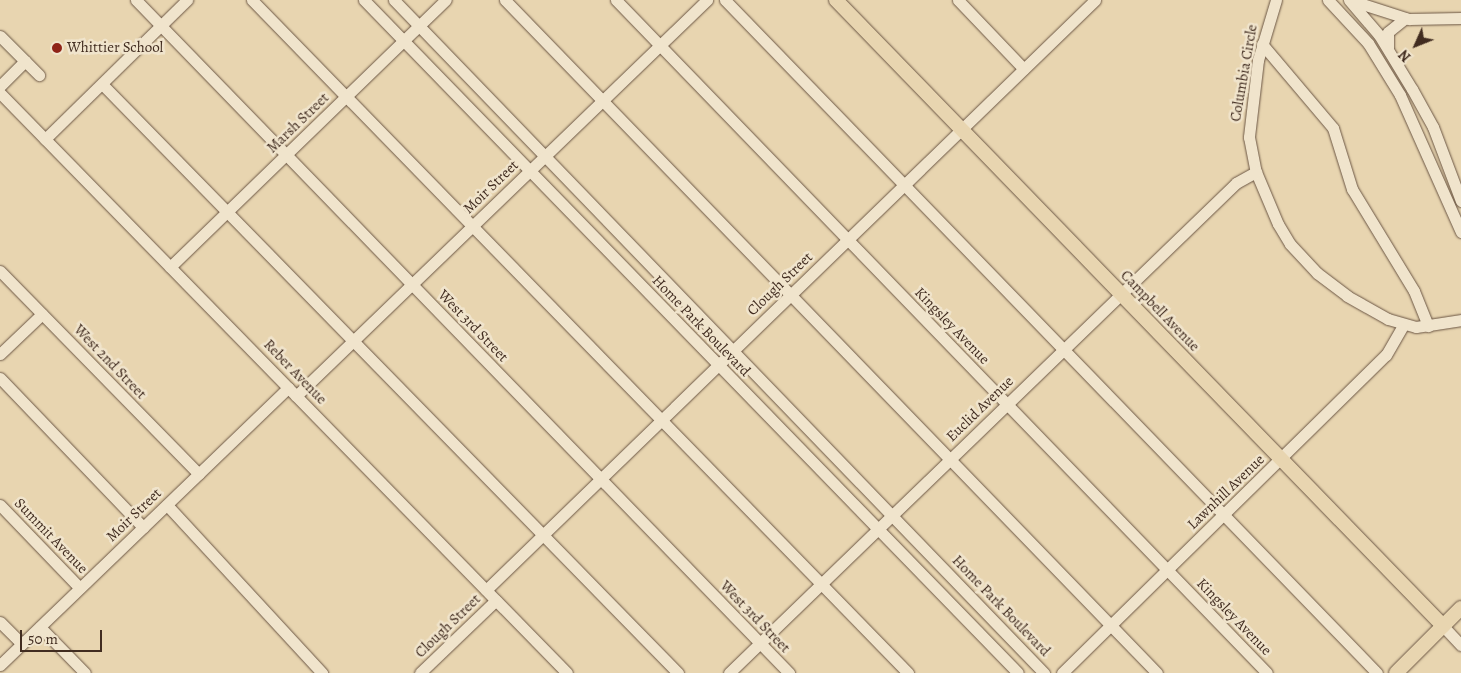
<!DOCTYPE html>
<style>
body{margin:0}
#map{position:relative;width:1461px;height:673px;overflow:hidden;background:#e8d5b0;font-family:Alegreya,serif}
div>[style]{position:absolute}
[style*='--x']{left:calc(var(--x)*1px);top:calc(var(--y)*1px);width:calc(var(--w)*1px);rotate:calc(var(--a)*1deg)}
.roads{filter:drop-shadow(0 0 1px #6b5644) drop-shadow(0 0 1px #6b5644)}
.minor>*{height:11px;margin:-5.5px;padding:0 5.5px;transform-origin:5.5px;border-radius:5.5px;background:#f0e4cc}
.major>*{height:14px;margin:-7px;padding:0 7px;transform-origin:7px;border-radius:7px;background:#e8d5b0}
.dots>*{width:14px;height:14px;translate:-50% -50%;box-sizing:border-box;border:2px solid #f0e4cc;border-radius:50%}
span{translate:-50% -50%;white-space:nowrap;text-align:center;line-height:1.15;-webkit-text-stroke:5px #f0e4cc;paint-order:stroke}
.poi-label{font-size:15px;color:#412c20}
.left{translate:0 -50%;text-align:left}
.street-label{font-size:15px;color:#412c20}
.north{position:absolute;left:1391px;top:20px;width:50px;height:50px;-webkit-text-stroke:4px #f0e4cc;paint-order:stroke;rotate:226deg;font-size:14px;font-weight:700;line-height:20px;text-align:center;color:#412c20}
.north::after{content:'';display:block;margin:auto;width:18px;height:22px;background:#412c20;clip-path:polygon(50% 0,100% 100%,50% 72%,0 100%)}
.scale{position:absolute;left:20px;top:630px;width:82px;height:22px;box-sizing:border-box;border:2px solid #412c20;border-top:0;padding-left:6px;font-size:15px;line-height:18px;white-space:nowrap;color:#412c20;-webkit-text-stroke:4px #f0e4cc;paint-order:stroke}
</style>
<div id="map">
<div class="roads">
<div class="minor">
<i style="--x:136;--y:0;--w:938;--a:45.86"></i>
<i style="--x:252;--y:0;--w:940;--a:45.73"></i>
<i style="--x:364;--y:0;--w:938;--a:45.82"></i>
<i style="--x:394;--y:0;--w:936;--a:46"></i>
<i style="--x:505;--y:0;--w:937;--a:45.91"></i>
<i style="--x:616;--y:0;--w:936;--a:45.95"></i>
<i style="--x:725;--y:0;--w:937;--a:45.91"></i>
<i style="--x:958;--y:0;--w:95;--a:46.3"></i>
<i style="--x:1276;--y:0;--w:63;--a:106.7"></i>
<i style="--x:1258;--y:60;--w:78;--a:96.7"></i>
<i style="--x:1249;--y:137;--w:36;--a:79"></i>
<i style="--x:1256;--y:172;--w:56;--a:67.1"></i>
<i style="--x:1278;--y:224;--w:23;--a:59"></i>
<i style="--x:1290;--y:244;--w:40;--a:47"></i>
<i style="--x:1317;--y:273;--w:38;--a:37"></i>
<i style="--x:1347;--y:296;--w:47;--a:29.3"></i>
<i style="--x:1388;--y:319;--w:29;--a:16"></i>
<i style="--x:1416;--y:327;--w:46;--a:-8.8"></i>
<i style="--x:1328;--y:0;--w:59;--a:47.1"></i>
<i style="--x:1368;--y:43;--w:61;--a:58.4"></i>
<i style="--x:1400;--y:95;--w:150;--a:66"></i>
<i style="--x:1349;--y:0;--w:46;--a:49.4"></i>
<i style="--x:1379;--y:35;--w:63;--a:58.6"></i>
<i style="--x:1412;--y:89;--w:43;--a:61.1"></i>
<i style="--x:1433;--y:127;--w:79;--a:69.3"></i>
<i style="--x:1356;--y:2;--w:56;--a:17.8"></i>
<i style="--x:1409;--y:19;--w:52;--a:-1.1"></i>
<i style="--x:0;--y:36;--w:35;--a:45"></i>
<i style="--x:25;--y:61;--w:35;--a:135"></i>
<i style="--x:1262;--y:44;--w:110;--a:49.8"></i>
<i style="--x:1333;--y:128;--w:64;--a:72.7"></i>
<i style="--x:1352;--y:189;--w:119;--a:58.7"></i>
<i style="--x:1414;--y:291;--w:38;--a:68"></i>
<i style="--x:1388;--y:48;--w:16;--a:-90"></i>
<i style="--x:1388;--y:32;--w:22;--a:-39"></i>
<i style="--x:25;--y:61;--w:20;--a:45"></i>
<i style="--x:102;--y:84;--w:824;--a:45.64"></i>
<i style="--x:0;--y:93;--w:811;--a:45.65"></i>
<i style="--x:45;--y:139;--w:199;--a:-44.4"></i>
<i style="--x:170;--y:267;--w:384;--a:-44.1"></i>
<i style="--x:0;--y:271;--w:284;--a:45.6"></i>
<i style="--x:0;--y:354;--w:58;--a:-43.6"></i>
<i style="--x:0;--y:378;--w:207;--a:46.2"></i>
<i style="--x:296;--y:396;--w:571;--a:-43.94"></i>
<i style="--x:0;--y:505;--w:115;--a:46.1"></i>
<i style="--x:167;--y:505;--w:229;--a:47.3"></i>
<i style="--x:486;--y:590;--w:848;--a:-44.09"></i>
<i style="--x:0;--y:622;--w:31;--a:45"></i>
<i style="--x:1443;--y:626;--w:26;--a:47"></i>
<i style="--x:40;--y:627;--w:64;--a:45.6"></i>
<i style="--x:0;--y:665;--w:400;--a:-43.9"></i>
<i style="--x:420;--y:673;--w:105;--a:-43.8"></i>
<i style="--x:729;--y:673;--w:705;--a:-44.02"></i>
<i style="--x:1236;--y:183;--w:23;--a:-29"></i>
<i style="--x:1062;--y:673;--w:454;--a:-44.5"></i>
<i style="--x:1386;--y:355;--w:34;--a:-60"></i>
</div>
<div class="major">
<i style="--x:836;--y:0;--w:872;--a:45.88"></i>
<i style="--x:1396;--y:673;--w:92;--a:-45"></i>
</div>
</div>
<div class="dots">
<i style="left:57px;top:48px;background:#8f2418"></i>
</div>
<div class="poi-label">
<span class="left" style="left:67px;top:48px">Whittier School</span>
</div>
<div class="street-label">
<span style="left:1244px;top:73px;rotate:-80deg">Columbia Circle</span>
<span style="left:298px;top:123px;rotate:-44deg">Marsh Street</span>
<span style="left:491px;top:187px;rotate:-44deg">Moir Street</span>
<span style="left:780px;top:284px;rotate:-44deg">Clough Street</span>
<span style="left:1160px;top:311px;rotate:46deg">Campbell Avenue</span>
<span style="left:473px;top:326px;rotate:46deg">West 3rd Street</span>
<span style="left:701px;top:326px;rotate:46deg">Home Park Boulevard</span>
<span style="left:952px;top:326px;rotate:46deg">Kingsley Avenue</span>
<span style="left:110px;top:362px;rotate:46deg">West 2nd Street</span>
<span style="left:295px;top:372px;rotate:46deg">Reber Avenue</span>
<span style="left:980px;top:409px;rotate:-44deg">Euclid Avenue</span>
<span style="left:1226px;top:492px;rotate:-44deg">Lawnhill Avenue</span>
<span style="left:134px;top:515px;rotate:-44deg">Moir Street</span>
<span style="left:51px;top:536px;rotate:46deg">Summit Avenue</span>
<span style="left:1001px;top:606px;rotate:46deg">Home Park Boulevard</span>
<span style="left:755px;top:617px;rotate:46deg">West 3rd Street</span>
<span style="left:1234px;top:617px;rotate:46deg">Kingsley Avenue</span>
<span style="left:448px;top:626px;rotate:-44deg">Clough Street</span>
</div>
<div class="north">N</div>
<div class="scale">50 m</div>
</div>
